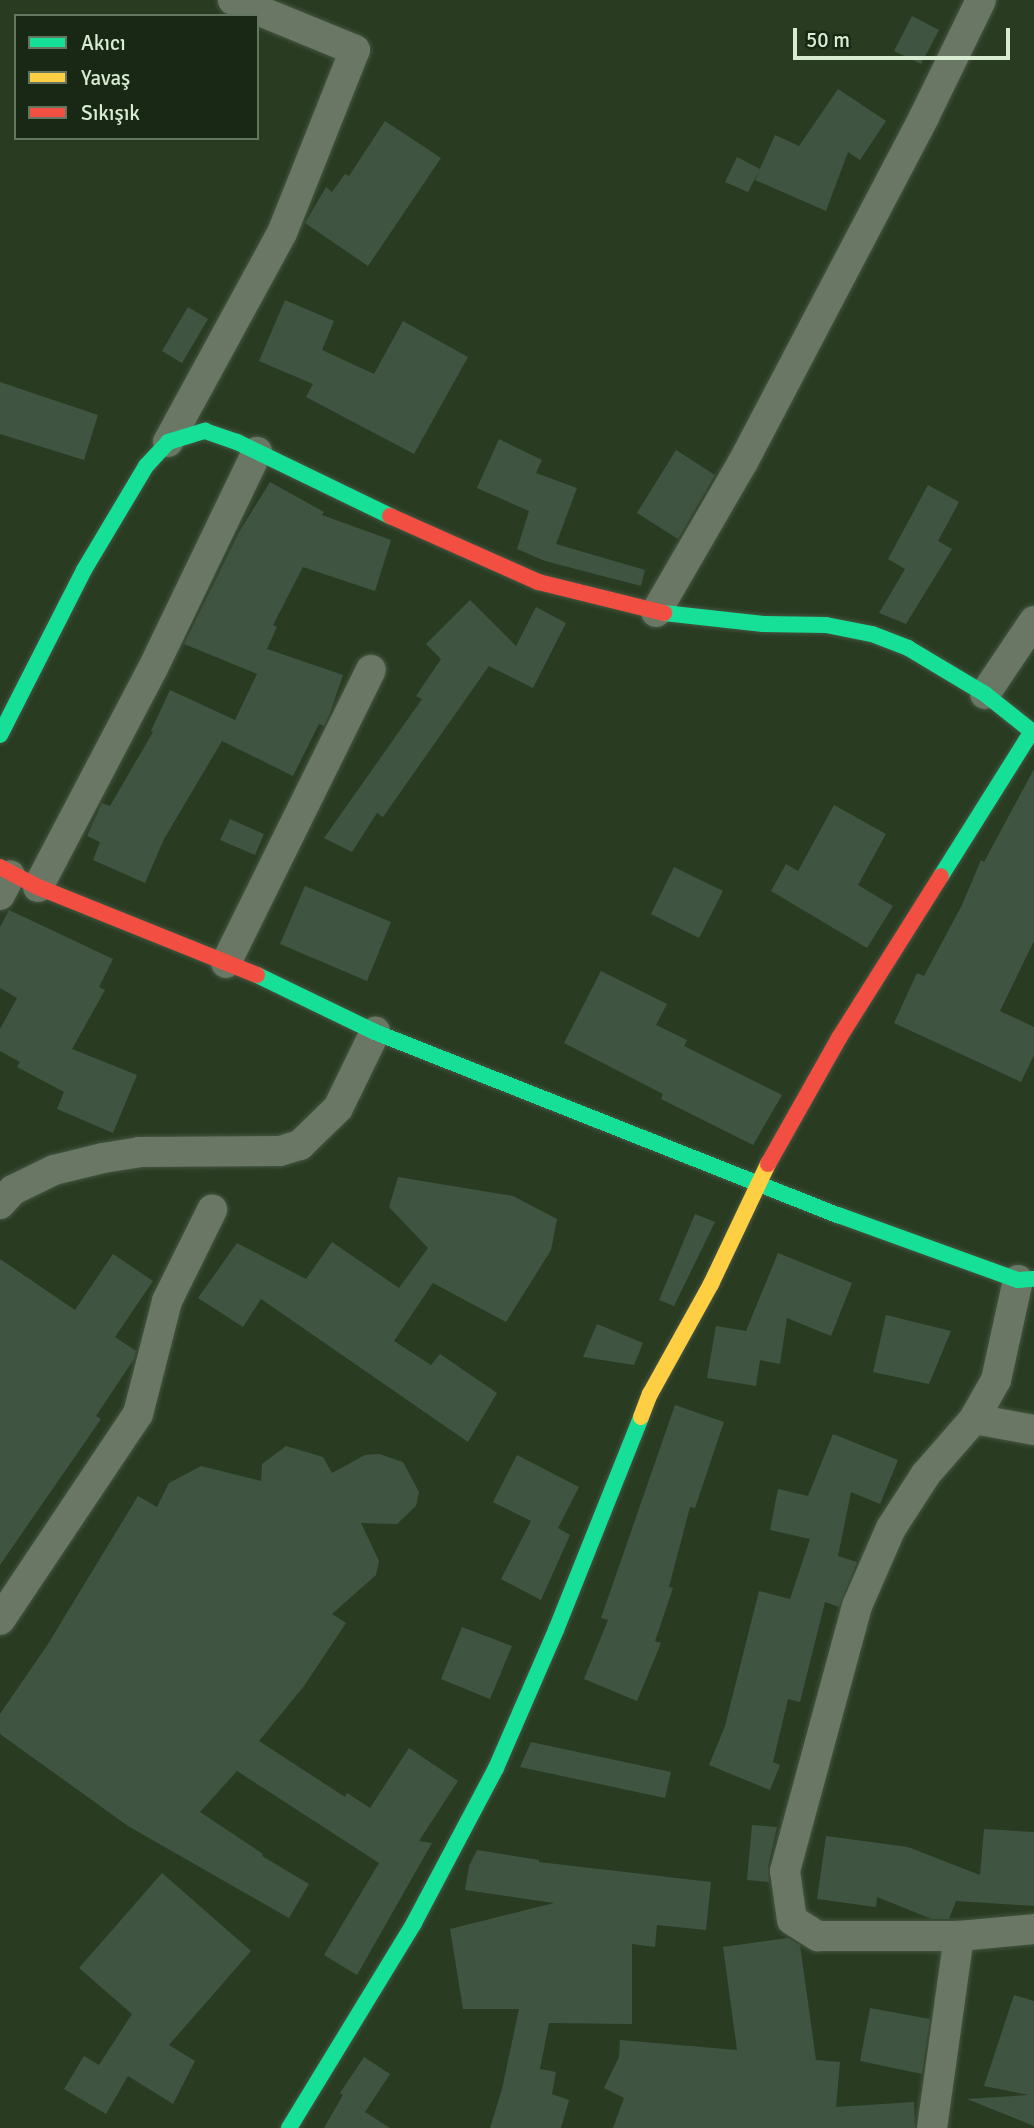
<!DOCTYPE html>
<meta charset="utf-8">
<style>
body{margin:0}
#map{position:relative;width:1034px;height:2128px;overflow:hidden;background:#293c22;font-family:Signika,sans-serif}
div>[style]{position:absolute}
[style*='--x']{left:calc(var(--x)*1px);top:calc(var(--y)*1px);width:calc(var(--w)*1px);rotate:calc(var(--a)*1deg)}
.building>*{inset:0;background:#3f5541}
.roads{filter:drop-shadow(0 0 2px #455540) drop-shadow(0 0 2px #455540)}
.street>*{height:30px;margin:-15px;padding:0 15px;transform-origin:15px;border-radius:15px;background:#697764}
.fast>*{height:16px;margin:-8px;padding:0 8px;transform-origin:8px;border-radius:8px;background:#16e098}
.slow>*{height:16px;margin:-8px;padding:0 8px;transform-origin:8px;border-radius:8px;background:#ffcf43}
.jam>*{height:16px;margin:-8px;padding:0 8px;transform-origin:8px;border-radius:8px;background:#f24e42}
span{translate:-50% -50%;white-space:nowrap;text-align:center;line-height:1.15;-webkit-text-stroke:5px #192814;paint-order:stroke}
.legend{position:absolute;left:14px;top:14px;width:245px;height:126px;box-sizing:border-box;background:#192814;border:2px solid #657660;margin:0;padding:9px 12px;list-style:none;font-size:21px;color:#d8ecd2}
.legend li{display:flex;align-items:center;gap:14px;height:35px}
.legend b{width:35px;border:2px solid #657660}
.scale{position:absolute;left:793px;top:28px;width:217px;height:32px;box-sizing:border-box;border:4px solid #d8ecd2;border-top:0;padding-left:9px;font-size:21px;line-height:24px;white-space:nowrap;color:#d8ecd2;-webkit-text-stroke:5px #192814;paint-order:stroke}
</style>
<div id="map">
<div class="building">
<i style="clip-path:polygon(912px 16px,939px 30px,921px 64px,894px 51px)"></i>
<i style="clip-path:polygon(838px 89px,886px 121px,860px 160px,848px 152px,826px 211px,755px 180px,775px 135px,799px 146px)"></i>
<i style="clip-path:polygon(385px 121px,441px 158px,368px 266px,305px 223px,326px 187px,332px 192px,345px 174px,349px 176px)"></i>
<i style="clip-path:polygon(737px 157px,760px 169px,748px 192px,725px 182px)"></i>
<i style="clip-path:polygon(285px 300px,334px 321px,322px 350px,374px 374px,403px 321px,468px 357px,414px 454px,306px 397px,313px 384px,259px 361px)"></i>
<i style="clip-path:polygon(188px 307px,208px 319px,182px 363px,162px 351px)"></i>
<i style="clip-path:polygon(0 382px,98px 415px,84px 460px,0 434px)"></i>
<i style="clip-path:polygon(499px 439px,542px 460px,536px 473px,577px 488px,556px 544px,645px 570px,641px 586px,545px 561px,517px 549px,529px 511px,477px 488px)"></i>
<i style="clip-path:polygon(676px 450px,715px 475px,678px 539px,637px 513px)"></i>
<i style="clip-path:polygon(270px 482px,324px 512px,322px 515px,391px 540px,375px 591px,303px 567px,273px 625px,277px 627px,267px 649px,343px 675px,330px 713px,324px 726px,319px 724px,293px 776px,222px 741px,164px 839px,145px 883px,93px 860px,100px 842px,87px 836px,102px 803px,110px 806px,153px 732px,151px 731px,170px 690px,235px 720px,257px 674px,184px 644px,239px 532px)"></i>
<i style="clip-path:polygon(928px 485px,959px 502px,938px 541px,952px 549px,906px 624px,879px 613px,905px 569px,888px 559px)"></i>
<i style="clip-path:polygon(470px 600px,516px 646px,536px 607px,566px 623px,533px 688px,489px 666px,383px 817px,377px 813px,352px 852px,324px 838px,422px 699px,416px 696px,441px 659px,426px 644px)"></i>
<i style="clip-path:polygon(1034px 769px,1034px 941px,1000px 1011px,1034px 1027px,1034px 1055px,1021px 1082px,894px 1023px,917px 973px,924px 976px,962px 905px,981px 860px,984px 862px)"></i>
<i style="clip-path:polygon(834px 805px,886px 834px,858px 885px,893px 906px,867px 948px,771px 891px,786px 864px,798px 871px)"></i>
<i style="clip-path:polygon(230px 819px,264px 834px,255px 855px,220px 840px)"></i>
<i style="clip-path:polygon(674px 867px,723px 891px,699px 938px,651px 914px)"></i>
<i style="clip-path:polygon(305px 886px,391px 922px,367px 981px,280px 944px)"></i>
<i style="clip-path:polygon(9px 910px,113px 959px,99px 987px,105px 990px,72px 1049px,137px 1075px,113px 1133px,57px 1109px,64px 1092px,17px 1067px,20px 1062px,0 1051px,0 1029px,17px 998px,0 988px,0 927px)"></i>
<i style="clip-path:polygon(601px 971px,667px 1004px,656px 1025px,687px 1040px,684px 1046px,782px 1095px,753px 1145px,661px 1099px,663px 1094px,564px 1043px)"></i>
<i style="clip-path:polygon(398px 1177px,513px 1196px,557px 1219px,551px 1250px,506px 1322px,433px 1283px,394px 1341px,431px 1365px,440px 1354px,497px 1393px,468px 1442px,261px 1299px,243px 1327px,198px 1298px,237px 1243px,306px 1279px,332px 1242px,399px 1288px,428px 1248px,389px 1207px)"></i>
<i style="clip-path:polygon(695px 1214px,715px 1222px,674px 1306px,659px 1300px)"></i>
<i style="clip-path:polygon(778px 1253px,852px 1283px,831px 1336px,787px 1318px,780px 1364px,760px 1360px,756px 1386px,707px 1378px,716px 1326px,746px 1331px)"></i>
<i style="clip-path:polygon(113px 1254px,153px 1281px,115px 1337px,136px 1351px,134px 1359px,96px 1416px,101px 1419px,0 1565px,0 1259px,75px 1310px)"></i>
<i style="clip-path:polygon(886px 1315px,951px 1331px,929px 1384px,873px 1372px)"></i>
<i style="clip-path:polygon(597px 1324px,643px 1343px,634px 1365px,583px 1357px)"></i>
<i style="clip-path:polygon(675px 1405px,724px 1422px,695px 1508px,690px 1507px,669px 1587px,673px 1588px,655px 1641px,661px 1643px,637px 1701px,584px 1679px,608px 1620px,601px 1618px)"></i>
<i style="clip-path:polygon(833px 1434px,898px 1460px,880px 1504px,851px 1492px,838px 1556px,857px 1562px,839px 1607px,825px 1602px,800px 1702px,788px 1699px,773px 1762px,780px 1765px,770px 1790px,709px 1765px,725px 1726px,759px 1591px,790px 1599px,810px 1539px,770px 1530px,778px 1489px,808px 1496px)"></i>
<i style="clip-path:polygon(286px 1446px,323px 1457px,332px 1473px,365px 1455px,379px 1454px,403px 1462px,419px 1492px,416px 1506px,397px 1524px,361px 1523px,379px 1561px,376px 1575px,332px 1614px,346px 1623px,304px 1686px,259px 1741px,345px 1797px,347px 1793px,370px 1808px,409px 1748px,458px 1781px,419px 1841px,432px 1843px,357px 1975px,324px 1955px,379px 1863px,237px 1771px,200px 1812px,263px 1854px,262px 1856px,309px 1884px,289px 1918px,128px 1826px,0 1734px,0 1714px,48px 1644px,138px 1496px,157px 1507px,169px 1483px,201px 1466px,261px 1481px,262px 1464px)"></i>
<i style="clip-path:polygon(517px 1455px,579px 1487px,558px 1528px,570px 1535px,541px 1600px,501px 1579px,531px 1521px,493px 1502px)"></i>
<i style="clip-path:polygon(462px 1627px,512px 1646px,490px 1699px,441px 1679px)"></i>
<i style="clip-path:polygon(531px 1742px,671px 1772px,665px 1798px,520px 1767px)"></i>
<i style="clip-path:polygon(752px 1825px,777px 1827px,768px 1867px,769px 1882px,747px 1880px)"></i>
<i style="clip-path:polygon(984px 1829px,1034px 1832px,1034px 1906px,956px 1901px,949px 1919px,932px 1919px,877px 1897px,876px 1907px,817px 1899px,826px 1836px,908px 1847px,980px 1875px)"></i>
<i style="clip-path:polygon(477px 1850px,539px 1860px,539px 1862px,711px 1882px,706px 1930px,657px 1925px,655px 1947px,632px 1944px,632px 2024px,549px 2023px,540px 2069px,556px 2072px,552px 2094px,569px 2100px,561px 2128px,490px 2128px,502px 2089px,519px 2009px,463px 2009px,450px 1929px,554px 1903px,465px 1890px,469px 1866px)"></i>
<i style="clip-path:polygon(162px 1873px,251px 1951px,169px 2045px,195px 2061px,173px 2104px,128px 2076px,106px 2114px,64px 2089px,84px 2056px,99px 2065px,132px 2014px,79px 1968px)"></i>
<i style="clip-path:polygon(788px 1938px,800px 1945px,816px 2060px,840px 2062px,836px 2107px,914px 2102px,915px 2128px,613px 2128px,624px 2098px,604px 2088px,619px 2057px,620px 2040px,737px 2050px,723px 1947px)"></i>
<i style="clip-path:polygon(1014px 1995px,1034px 2001px,1034px 2126px,967px 2099px,1029px 2095px,984px 2086px)"></i>
<i style="clip-path:polygon(870px 2008px,930px 2019px,922px 2074px,860px 2061px)"></i>
<i style="clip-path:polygon(364px 2057px,390px 2074px,365px 2112px,390px 2128px,324px 2128px,343px 2095px,340px 2093px)"></i>
</div>
<div class="roads">
<div class="street">
<i style="--x:168;--y:442;--w:238;--a:-61.4"></i>
<i style="--x:282;--y:233;--w:197;--a:-68.3"></i>
<i style="--x:355;--y:50;--w:132;--a:-157.7"></i>
<i style="--x:656;--y:612;--w:173;--a:-59.9"></i>
<i style="--x:743;--y:462;--w:390;--a:-62.3"></i>
<i style="--x:924;--y:117;--w:130;--a:-64"></i>
<i style="--x:985;--y:694;--w:88;--a:-56.1"></i>
<i style="--x:38;--y:887;--w:247;--a:-62.3"></i>
<i style="--x:153;--y:668;--w:240;--a:-64.3"></i>
<i style="--x:0;--y:895;--w:22;--a:-63"></i>
<i style="--x:226;--y:963;--w:327;--a:-63.7"></i>
<i style="--x:0;--y:1204;--w:19;--a:-47"></i>
<i style="--x:13;--y:1190;--w:46;--a:-26"></i>
<i style="--x:54;--y:1170;--w:50;--a:-13.8"></i>
<i style="--x:103;--y:1158;--w:36;--a:-9"></i>
<i style="--x:139;--y:1152;--w:141;--a:-0.4"></i>
<i style="--x:280;--y:1151;--w:21;--a:-17"></i>
<i style="--x:300;--y:1145;--w:53;--a:-44.2"></i>
<i style="--x:338;--y:1108;--w:85;--a:-64"></i>
<i style="--x:1018;--y:1280;--w:102;--a:102.4"></i>
<i style="--x:996;--y:1380;--w:45;--a:119.4"></i>
<i style="--x:974;--y:1419;--w:73;--a:131.1"></i>
<i style="--x:926;--y:1474;--w:64;--a:122.9"></i>
<i style="--x:891;--y:1528;--w:85;--a:113.6"></i>
<i style="--x:857;--y:1606;--w:275;--a:105.2"></i>
<i style="--x:785;--y:1871;--w:49;--a:81.9"></i>
<i style="--x:792;--y:1920;--w:31;--a:32"></i>
<i style="--x:818;--y:1936;--w:141;--a:0"></i>
<i style="--x:959;--y:1936;--w:75;--a:-5.3"></i>
<i style="--x:974;--y:1419;--w:61;--a:10.4"></i>
<i style="--x:0;--y:1620;--w:248;--a:-56.2"></i>
<i style="--x:138;--y:1414;--w:117;--a:-75.6"></i>
<i style="--x:167;--y:1301;--w:102;--a:-63.7"></i>
<i style="--x:932;--y:2128;--w:194;--a:-82"></i>
</div>
<div class="fast">
<i style="--x:664;--y:613;--w:100;--a:6.3"></i>
<i style="--x:763;--y:624;--w:63;--a:0.9"></i>
<i style="--x:826;--y:625;--w:47;--a:11.1"></i>
<i style="--x:872;--y:634;--w:39;--a:21"></i>
<i style="--x:908;--y:648;--w:90;--a:30.9"></i>
<i style="--x:985;--y:694;--w:63;--a:38.5"></i>
<i style="--x:0;--y:735;--w:185;--a:-63"></i>
<i style="--x:84;--y:570;--w:121;--a:-59.2"></i>
<i style="--x:146;--y:466;--w:33;--a:-47"></i>
<i style="--x:168;--y:442;--w:39;--a:-17"></i>
<i style="--x:205;--y:431;--w:34;--a:19"></i>
<i style="--x:237;--y:442;--w:170;--a:25.8"></i>
<i style="--x:941;--y:876;--w:171;--a:-57.9"></i>
<i style="--x:257;--y:975;--w:131;--a:25.8"></i>
<i style="--x:375;--y:1032;--w:498;--a:21.6"></i>
<i style="--x:838;--y:1215;--w:191;--a:19.9"></i>
<i style="--x:1018;--y:1280;--w:16;--a:-4"></i>
<i style="--x:289;--y:2128;--w:240;--a:-58.6"></i>
<i style="--x:414;--y:1923;--w:175;--a:-62.1"></i>
<i style="--x:496;--y:1768;--w:150;--a:-66.5"></i>
<i style="--x:556;--y:1630;--w:229;--a:-68.2"></i>
</div>
<div class="slow">
<i style="--x:641;--y:1417;--w:25;--a:-69"></i>
<i style="--x:650;--y:1394;--w:126;--a:-61"></i>
<i style="--x:711;--y:1284;--w:133;--a:-64.6"></i>
</div>
<div class="jam">
<i style="--x:390;--y:516;--w:162;--a:24"></i>
<i style="--x:538;--y:582;--w:130;--a:13.8"></i>
<i style="--x:0;--y:867;--w:43;--a:27.8"></i>
<i style="--x:38;--y:887;--w:236;--a:21.9"></i>
<i style="--x:768;--y:1164;--w:145;--a:-60.6"></i>
<i style="--x:839;--y:1038;--w:191;--a:-57.8"></i>
</div>
</div>
<ul class="legend">
<li><b style="height:9px;background:#16e098"></b>Akıcı</li>
<li><b style="height:9px;background:#ffcf43"></b>Yavaş</li>
<li><b style="height:9px;background:#f24e42"></b>Sıkışık</li>
</ul>
<div class="scale">50 m</div>
</div>
